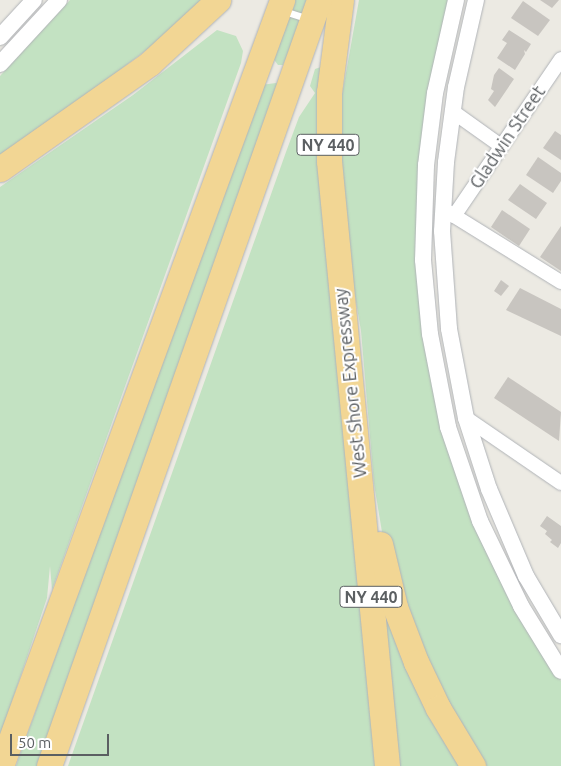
<!DOCTYPE html>
<style>
body{margin:0}
#map{position:relative;width:561px;height:766px;overflow:hidden;background:#eceae3;font-family:Ubuntu,sans-serif}
div>[style]{position:absolute}
[style*='--x']{left:calc(var(--x)*1px);top:calc(var(--y)*1px);width:calc(var(--w)*1px);rotate:calc(var(--a)*1deg)}
.green>*{inset:0;background:#c3e2c2}
.building>*{inset:0;background:#c8c5c0}
.roads{filter:drop-shadow(0 0 1px #b0b3b7) drop-shadow(0 0 1px #b0b3b7)}
.service>*{height:7px;margin:-3.5px;padding:0 3.5px;transform-origin:3.5px;border-radius:3.5px;background:#fff}
.minor>*{height:14px;margin:-7px;padding:0 7px;transform-origin:7px;border-radius:7px;background:#fff}
.tertiary>*{height:16px;margin:-8px;padding:0 8px;transform-origin:8px;border-radius:8px;background:#fff}
.motorway>*{height:25px;margin:-12.5px;padding:0 12.5px;transform-origin:12.5px;border-radius:12.5px;background:#f2d694}
span{translate:-50% -50%;white-space:nowrap;text-align:center;line-height:1.15;-webkit-text-stroke:4px #fff;paint-order:stroke}
.shield-label span{padding:1px 4px;background:#fff;border:1px solid;border-radius:4px;-webkit-text-stroke-width:0}
.shield-label{font-size:16px;color:#5b5f62;font-weight:700}
.street-label{font-size:18px;color:#5b5f62}
.scale{position:absolute;left:10px;top:734px;width:99px;height:22px;box-sizing:border-box;border:2px solid #5b5f62;border-top:0;padding-left:6px;font-size:15px;line-height:18px;white-space:nowrap;color:#5b5f62;-webkit-text-stroke:4px #fff;paint-order:stroke}
</style>
<div id="map">
<div class="green">
<i style="clip-path:polygon(70px 0,207px 0,193px 15px,0 160px,0 76px)"></i>
<i style="clip-path:polygon(289px 0,312px 0,283px 65px,278px 65px,272px 57px)"></i>
<i style="clip-path:polygon(359px 0,449px 0,423px 130px,417px 243px,473px 522px,512px 603px,561px 681px,561px 766px,480px 766px,443px 708px,384px 544px,374px 484px,361px 331px,343px 225px,337px 123px)"></i>
<i style="clip-path:polygon(217px 30px,236px 36px,243px 51px,241px 63px,52px 590px,50px 566px,47px 598px,0 737px,0 187px,133px 95px)"></i>
<i style="clip-path:polygon(321px 67px,380px 766px,68px 766px,286px 152px,299px 117px,315px 93px,310px 86px,315px 69px)"></i>
<i style="clip-path:polygon(276px 83px,280px 85px,43px 749px,37px 766px,16px 766px,261px 85px)"></i>
<i style="clip-path:polygon(378px 586px,466px 766px,394px 766px)"></i>
</div>
<div class="building">
<i style="clip-path:polygon(540px 0,559px 0,552px 8px)"></i>
<i style="clip-path:polygon(523px 1px,550px 20px,538px 36px,511px 18px)"></i>
<i style="clip-path:polygon(509px 30px,531px 44px,526px 52px,524px 50px,525px 54px,515px 70px,497px 58px,507px 43px,502px 40px)"></i>
<i style="clip-path:polygon(499px 68px,514px 79px,495px 107px,488px 100px,494px 91px,491px 89px,494px 75px)"></i>
<i style="clip-path:polygon(555px 131px,561px 135px,561px 160px,543px 148px)"></i>
<i style="clip-path:polygon(538px 157px,561px 173px,561px 181px,553px 193px,526px 175px)"></i>
<i style="clip-path:polygon(520px 184px,547px 203px,536px 219px,508px 200px)"></i>
<i style="clip-path:polygon(502px 210px,530px 229px,519px 246px,491px 227px)"></i>
<i style="clip-path:polygon(561px 226px,561px 271px,540px 257px)"></i>
<i style="clip-path:polygon(501px 280px,509px 286px,501px 296px,494px 291px)"></i>
<i style="clip-path:polygon(520px 288px,561px 309px,561px 336px,506px 310px)"></i>
<i style="clip-path:polygon(508px 377px,561px 412px,559px 441px,494px 398px)"></i>
<i style="clip-path:polygon(547px 516px,561px 526px,561px 543px,558px 548px,550px 542px,552px 540px,545px 534px,547px 531px,540px 526px)"></i>
</div>
<div class="roads">
<div class="service">
<i style="--x:284;--y:11;--w:26;--a:18"></i>
</div>
<div class="minor">
<i style="--x:452;--y:111;--w:60;--a:35.5"></i>
<i style="--x:448;--y:212;--w:133;--a:31.8"></i>
<i style="--x:454;--y:216;--w:190;--a:-55.7"></i>
<i style="--x:466;--y:418;--w:115;--a:34.4"></i>
</div>
<div class="tertiary">
<i style="--x:456;--y:0;--w:95;--a:102.7"></i>
<i style="--x:435;--y:93;--w:73;--a:97.1"></i>
<i style="--x:426;--y:165;--w:95;--a:91.8"></i>
<i style="--x:423;--y:260;--w:74;--a:84.6"></i>
<i style="--x:430;--y:334;--w:95;--a:79"></i>
<i style="--x:448;--y:427;--w:99;--a:71.2"></i>
<i style="--x:480;--y:521;--w:94;--a:64.2"></i>
<i style="--x:521;--y:606;--w:76;--a:58.4"></i>
<i style="--x:476;--y:0;--w:89;--a:102.9"></i>
<i style="--x:456;--y:87;--w:76;--a:97.6"></i>
<i style="--x:446;--y:162;--w:69;--a:93.3"></i>
<i style="--x:442;--y:231;--w:98;--a:85.9"></i>
<i style="--x:449;--y:329;--w:91;--a:79.2"></i>
<i style="--x:466;--y:418;--w:75;--a:72.1"></i>
<i style="--x:489;--y:489;--w:95;--a:67"></i>
<i style="--x:526;--y:576;--w:69;--a:59.3"></i>
<i style="--x:0;--y:37;--w:50;--a:-47.4"></i>
<i style="--x:0;--y:64;--w:87;--a:-47.3"></i>
</div>
<div class="motorway">
<i style="--x:341;--y:0;--w:93;--a:97.4"></i>
<i style="--x:329;--y:92;--w:69;--a:90"></i>
<i style="--x:329;--y:161;--w:608;--a:84.52"></i>
<i style="--x:0;--y:169;--w:184;--a:-35.2"></i>
<i style="--x:150;--y:63;--w:93;--a:-42.8"></i>
<i style="--x:380;--y:544;--w:65;--a:76.6"></i>
<i style="--x:395;--y:607;--w:59;--a:69.1"></i>
<i style="--x:416;--y:662;--w:51;--a:64.4"></i>
<i style="--x:438;--y:708;--w:68;--a:58.9"></i>
<i style="--x:1;--y:766;--w:816;--a:-69.85"></i>
<i style="--x:49;--y:766;--w:812;--a:-70.58"></i>
</div>
</div>
<div class="shield-label">
<span style="left:328px;top:145px">NY 440</span>
<span style="left:371px;top:597px">NY 440</span>
</div>
<div class="street-label">
<span style="left:507px;top:137px;rotate:-56deg">Gladwin Street</span>
<span style="left:350px;top:383px;rotate:-96deg">West Shore Expressway</span>
</div>
<div class="scale">50 m</div>
</div>
